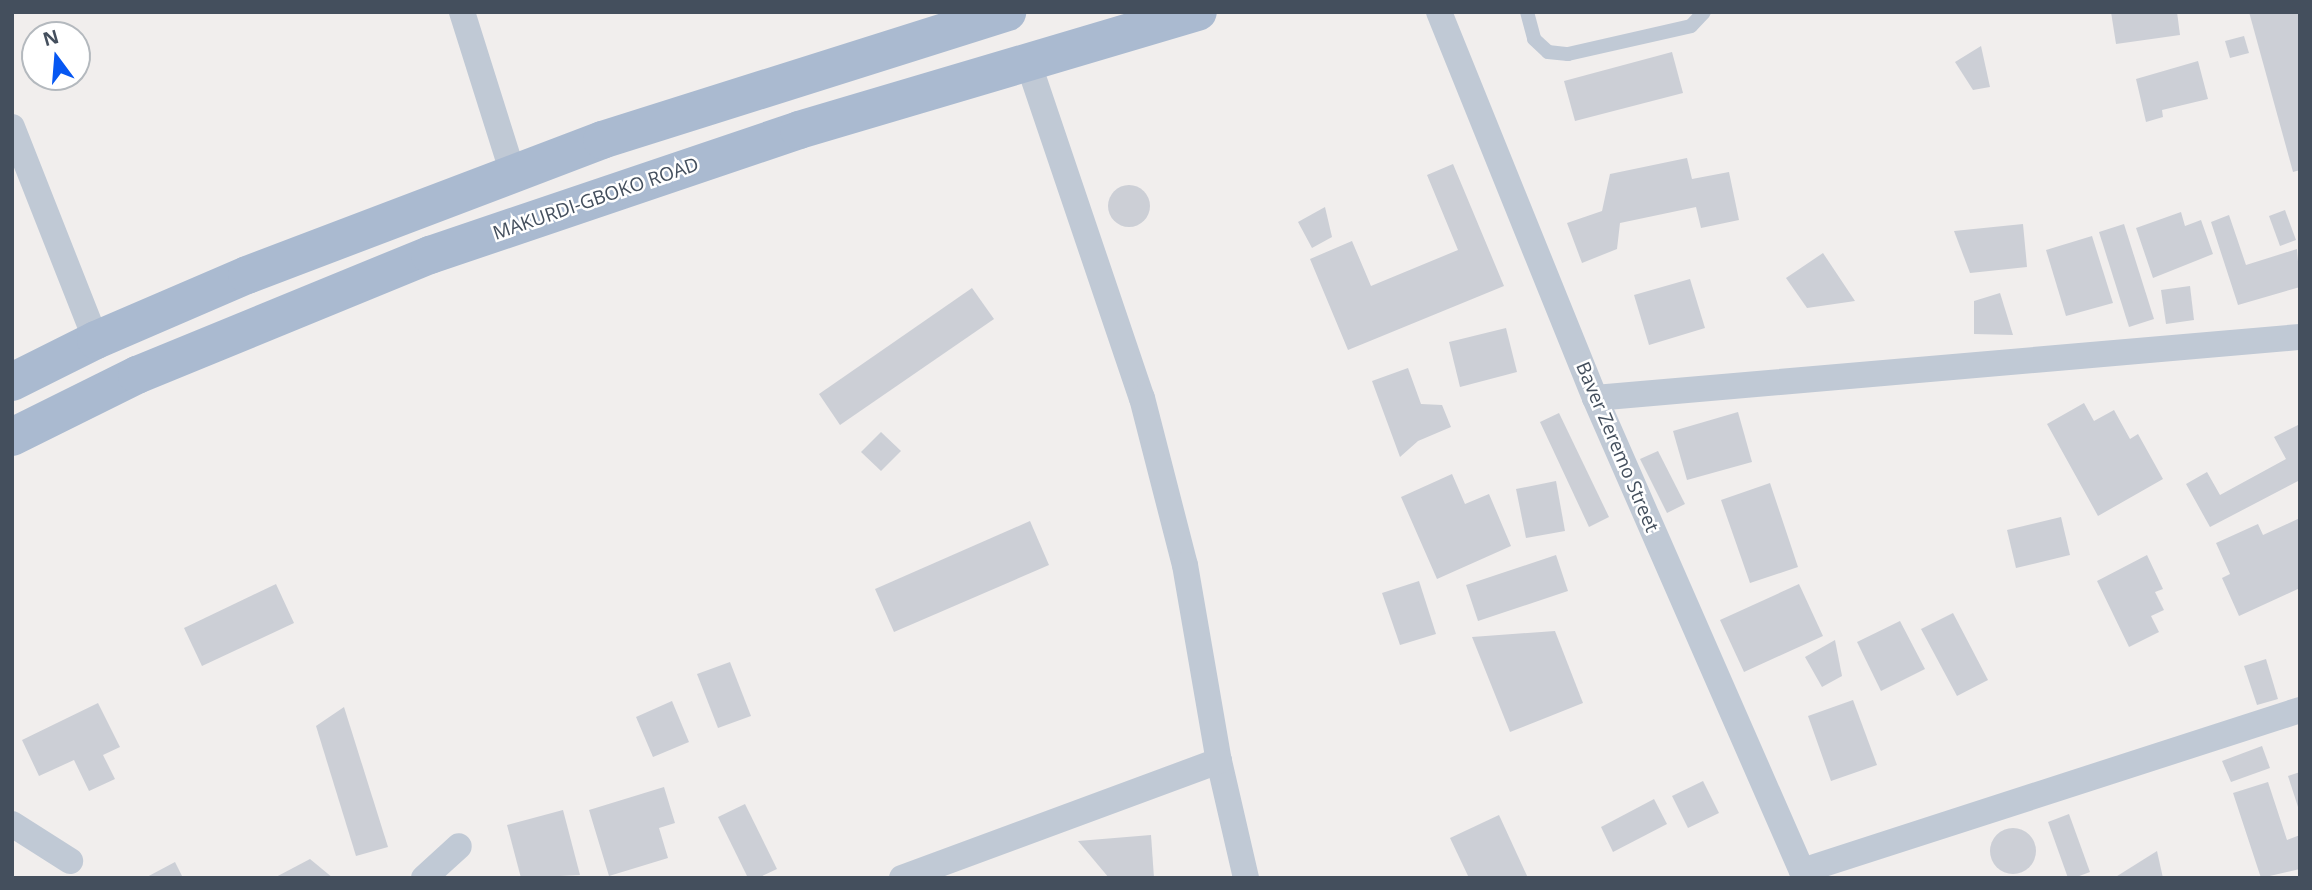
<!DOCTYPE html>
<style>
body{margin:0}
#map{position:relative;width:2312px;height:890px;overflow:hidden;background:#f1eeed;font-family:"Open Sans",sans-serif}
div>[style]{position:absolute}
[style*='--x']{left:calc(var(--x)*1px);top:calc(var(--y)*1px);width:calc(var(--w)*1px);rotate:calc(var(--a)*1deg)}
.building>*{inset:0;background:#cccfd6}
.round{border-radius:50%}
.lane>*{height:14px;margin:-7px;padding:0 7px;transform-origin:7px;border-radius:7px;background:#c0c9d5}
.street>*{height:26px;margin:-13px;padding:0 13px;transform-origin:13px;border-radius:13px;background:#c0c9d5}
.primary>*{height:38px;margin:-19px;padding:0 19px;transform-origin:19px;border-radius:19px;background:#aabad0}
span{translate:-50% -50%;white-space:nowrap;text-align:center;line-height:1.15;-webkit-text-stroke:5px #fff;paint-order:stroke}
.street-label{font-size:19px;color:#444f5d}
.frame{position:absolute;inset:0;border:14px solid #444f5d;pointer-events:none}
.north{position:absolute;left:21px;top:21px;width:70px;height:70px;box-sizing:border-box;background:#fff;border:2px solid #b4b9be;border-radius:50%;rotate:344deg;font-size:19px;font-weight:700;line-height:28px;text-align:center;color:#444f5d}
.north::after{content:'';display:block;margin:auto;width:24px;height:32px;background:#0657f2;clip-path:polygon(50% 0,100% 100%,50% 72%,0 100%)}
</style>
<div id="map">
<div class="building">
<i style="clip-path:polygon(2111px 12px,2177px 12px,2180px 35px,2116px 44px)"></i>
<i style="clip-path:polygon(2249px 12px,2300px 12px,2300px 170px,2293px 172px)"></i>
<i style="clip-path:polygon(2244px 36px,2249px 53px,2230px 58px,2225px 41px)"></i>
<i style="clip-path:polygon(1981px 46px,1990px 87px,1973px 90px,1955px 62px)"></i>
<i style="clip-path:polygon(1672px 52px,1683px 93px,1575px 121px,1564px 81px)"></i>
<i style="clip-path:polygon(2198px 61px,2208px 99px,2162px 110px,2163px 117px,2146px 122px,2136px 79px)"></i>
<i style="clip-path:polygon(1687px 158px,1692px 179px,1729px 172px,1739px 220px,1701px 228px,1696px 207px,1620px 223px,1617px 249px,1582px 263px,1567px 223px,1602px 211px,1610px 174px)"></i>
<i style="clip-path:polygon(1453px 164px,1504px 286px,1348px 350px,1310px 259px,1352px 241px,1371px 286px,1458px 250px,1427px 175px)"></i>
<i class="round" style="left:1108px;top:185px;width:42px;height:42px"></i>
<i style="clip-path:polygon(1325px 207px,1332px 237px,1312px 248px,1298px 222px)"></i>
<i style="clip-path:polygon(2285px 210px,2296px 240px,2280px 246px,2269px 216px)"></i>
<i style="clip-path:polygon(2181px 212px,2185px 226px,2201px 220px,2213px 254px,2153px 278px,2136px 228px)"></i>
<i style="clip-path:polygon(2229px 215px,2246px 265px,2297px 249px,2300px 287px,2238px 305px,2211px 222px)"></i>
<i style="clip-path:polygon(2023px 224px,2027px 267px,1970px 273px,1954px 231px)"></i>
<i style="clip-path:polygon(2124px 224px,2154px 319px,2129px 327px,2099px 232px)"></i>
<i style="clip-path:polygon(2092px 236px,2113px 303px,2066px 316px,2046px 250px)"></i>
<i style="clip-path:polygon(1823px 253px,1855px 301px,1807px 308px,1786px 278px)"></i>
<i style="clip-path:polygon(1690px 279px,1705px 328px,1649px 345px,1634px 295px)"></i>
<i style="clip-path:polygon(2190px 286px,2194px 320px,2166px 324px,2161px 290px)"></i>
<i style="clip-path:polygon(972px 288px,994px 319px,840px 425px,819px 394px)"></i>
<i style="clip-path:polygon(2000px 293px,2013px 335px,1974px 334px,1974px 301px)"></i>
<i style="clip-path:polygon(1506px 328px,1517px 372px,1460px 387px,1449px 342px)"></i>
<i style="clip-path:polygon(1408px 368px,1421px 404px,1442px 405px,1451px 427px,1418px 441px,1400px 457px,1372px 381px)"></i>
<i style="clip-path:polygon(2084px 403px,2094px 421px,2114px 410px,2130px 439px,2138px 434px,2163px 479px,2098px 516px,2047px 424px)"></i>
<i style="clip-path:polygon(1738px 412px,1752px 462px,1687px 480px,1673px 431px)"></i>
<i style="clip-path:polygon(1559px 413px,1609px 517px,1589px 527px,1540px 422px)"></i>
<i style="clip-path:polygon(2298px 425px,2300px 480px,2210px 527px,2186px 484px,2207px 472px,2220px 495px,2286px 459px,2274px 437px)"></i>
<i style="clip-path:polygon(881px 432px,901px 451px,881px 471px,861px 452px)"></i>
<i style="clip-path:polygon(1658px 451px,1685px 504px,1667px 513px,1640px 459px)"></i>
<i style="clip-path:polygon(1452px 474px,1465px 504px,1489px 494px,1511px 546px,1437px 579px,1401px 497px)"></i>
<i style="clip-path:polygon(1556px 481px,1565px 531px,1526px 538px,1516px 489px)"></i>
<i style="clip-path:polygon(1770px 483px,1798px 567px,1750px 583px,1721px 500px)"></i>
<i style="clip-path:polygon(2061px 517px,2070px 555px,2016px 568px,2007px 530px)"></i>
<i style="clip-path:polygon(2300px 518px,2300px 588px,2239px 616px,2222px 578px,2230px 574px,2216px 543px,2258px 524px,2263px 535px)"></i>
<i style="clip-path:polygon(1030px 521px,1049px 565px,894px 632px,875px 589px)"></i>
<i style="clip-path:polygon(1556px 555px,1568px 591px,1478px 621px,1466px 585px)"></i>
<i style="clip-path:polygon(2147px 555px,2163px 589px,2155px 592px,2164px 610px,2151px 616px,2159px 632px,2129px 647px,2097px 581px)"></i>
<i style="clip-path:polygon(1419px 581px,1436px 634px,1400px 645px,1382px 593px)"></i>
<i style="clip-path:polygon(276px 584px,294px 623px,202px 666px,184px 628px)"></i>
<i style="clip-path:polygon(1799px 584px,1823px 636px,1744px 672px,1720px 620px)"></i>
<i style="clip-path:polygon(1953px 613px,1988px 680px,1957px 696px,1921px 629px)"></i>
<i style="clip-path:polygon(1900px 621px,1925px 669px,1881px 691px,1857px 642px)"></i>
<i style="clip-path:polygon(1555px 631px,1583px 703px,1510px 732px,1472px 637px)"></i>
<i style="clip-path:polygon(1835px 640px,1842px 676px,1822px 687px,1805px 657px)"></i>
<i style="clip-path:polygon(2266px 659px,2278px 699px,2257px 705px,2244px 666px)"></i>
<i style="clip-path:polygon(730px 662px,751px 716px,718px 728px,697px 674px)"></i>
<i style="clip-path:polygon(1853px 700px,1877px 765px,1831px 781px,1808px 716px)"></i>
<i style="clip-path:polygon(672px 701px,689px 742px,653px 757px,636px 717px)"></i>
<i style="clip-path:polygon(98px 703px,120px 747px,103px 755px,115px 779px,89px 791px,74px 760px,39px 776px,22px 740px)"></i>
<i style="clip-path:polygon(344px 707px,388px 847px,356px 856px,316px 726px)"></i>
<i style="clip-path:polygon(2262px 746px,2270px 768px,2231px 782px,2222px 761px)"></i>
<i style="clip-path:polygon(2300px 772px,2300px 810px,2299px 810px,2288px 776px)"></i>
<i style="clip-path:polygon(1703px 781px,1719px 813px,1688px 828px,1672px 796px)"></i>
<i style="clip-path:polygon(2268px 782px,2287px 840px,2300px 835px,2300px 869px,2261px 878px,2233px 793px)"></i>
<i style="clip-path:polygon(664px 787px,675px 823px,659px 828px,668px 858px,609px 876px,589px 810px)"></i>
<i style="clip-path:polygon(1654px 799px,1667px 824px,1613px 852px,1601px 827px)"></i>
<i style="clip-path:polygon(745px 804px,777px 869px,758px 878px,748px 878px,718px 817px)"></i>
<i style="clip-path:polygon(563px 810px,580px 875px,521px 878px,507px 825px)"></i>
<i style="clip-path:polygon(2069px 814px,2090px 872px,2074px 878px,2068px 878px,2048px 822px)"></i>
<i style="clip-path:polygon(1499px 815px,1528px 878px,1469px 878px,1450px 838px)"></i>
<i class="round" style="left:1990px;top:828px;width:46px;height:46px"></i>
<i style="clip-path:polygon(1151px 835px,1154px 878px,1109px 878px,1078px 841px)"></i>
<i style="clip-path:polygon(2157px 851px,2163px 878px,2114px 878px)"></i>
<i style="clip-path:polygon(310px 859px,333px 878px,274px 878px)"></i>
<i style="clip-path:polygon(175px 862px,183px 878px,145px 878px)"></i>
</div>
<div class="lane">
<i style="--x:1527;--y:12;--w:28;--a:75"></i>
<i style="--x:1534;--y:39;--w:19;--a:43"></i>
<i style="--x:1548;--y:52;--w:20;--a:6"></i>
<i style="--x:1568;--y:54;--w:126;--a:-12.8"></i>
<i style="--x:1691;--y:26;--w:19;--a:-47"></i>
</div>
<div class="street">
<i style="--x:462;--y:12;--w:170;--a:72.5"></i>
<i style="--x:1439;--y:12;--w:416;--a:68"></i>
<i style="--x:1595;--y:398;--w:524;--a:66.37"></i>
<i style="--x:1029;--y:65;--w:352;--a:71.3"></i>
<i style="--x:1142;--y:398;--w:172;--a:75.6"></i>
<i style="--x:1185;--y:565;--w:199;--a:80.2"></i>
<i style="--x:1219;--y:761;--w:120;--a:77"></i>
<i style="--x:12;--y:127;--w:229;--a:68.5"></i>
<i style="--x:1595;--y:398;--w:708;--a:-4.95"></i>
<i style="--x:12;--y:824;--w:69;--a:32.5"></i>
<i style="--x:1802;--y:871;--w:523;--a:-17.92"></i>
<i style="--x:424;--y:878;--w:47;--a:-42.4"></i>
<i style="--x:902;--y:878;--w:338;--a:-20.3"></i>
</div>
<div class="primary">
<i style="--x:12;--y:382;--w:94;--a:-26.6"></i>
<i style="--x:96;--y:340;--w:164;--a:-23.3"></i>
<i style="--x:247;--y:275;--w:380;--a:-20.8"></i>
<i style="--x:602;--y:140;--w:425;--a:-17.5"></i>
<i style="--x:12;--y:437;--w:140;--a:-26.4"></i>
<i style="--x:137;--y:375;--w:317;--a:-22.3"></i>
<i style="--x:430;--y:255;--w:390;--a:-18.7"></i>
<i style="--x:799;--y:130;--w:416;--a:-16.5"></i>
</div>
<div class="street-label">
<span style="left:596px;top:199px;rotate:-19deg">MAKURDI-GBOKO ROAD</span>
<span style="left:1617px;top:447px;rotate:67deg">Baver Zeremo Street</span>
</div>
<div class="frame"></div>
<div class="north">N</div>
</div>
